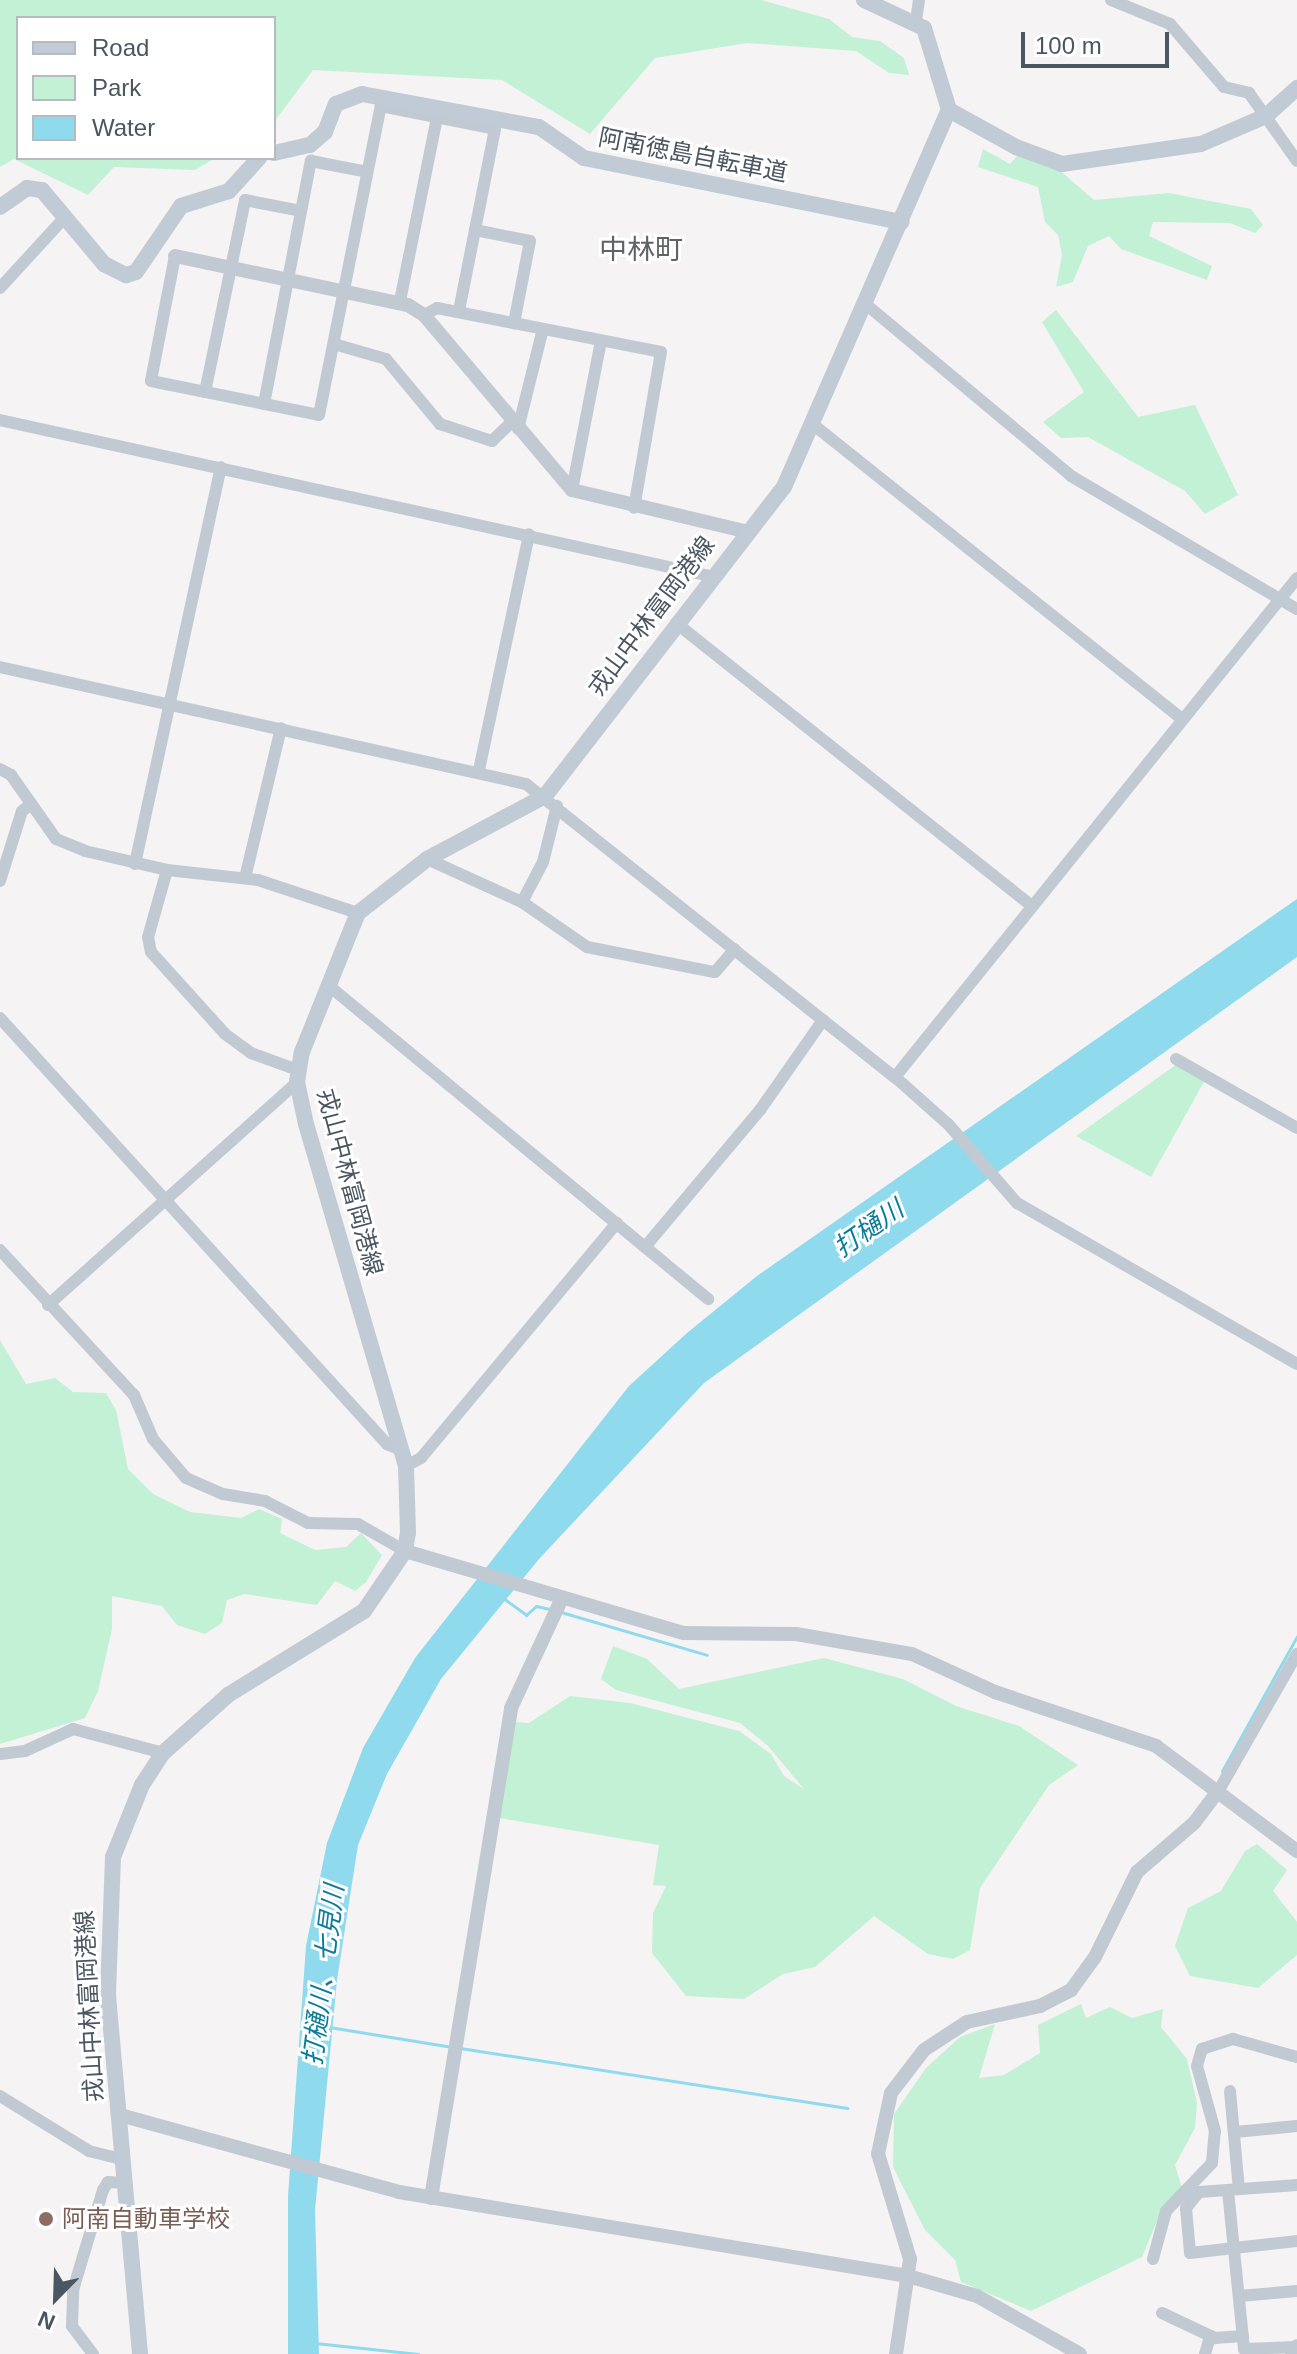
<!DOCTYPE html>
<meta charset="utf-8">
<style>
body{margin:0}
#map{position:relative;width:1297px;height:2354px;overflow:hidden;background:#f5f3f3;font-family:Arial,"Noto Sans JP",sans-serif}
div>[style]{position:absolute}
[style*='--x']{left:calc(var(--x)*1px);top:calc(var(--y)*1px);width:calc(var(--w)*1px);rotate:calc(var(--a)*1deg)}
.green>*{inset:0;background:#c3f1d5}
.water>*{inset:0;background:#90daee}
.stream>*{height:3px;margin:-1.5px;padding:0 1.5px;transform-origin:1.5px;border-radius:1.5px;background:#90daee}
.minor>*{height:12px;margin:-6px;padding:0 6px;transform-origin:6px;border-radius:6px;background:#c1cad2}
.tertiary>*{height:14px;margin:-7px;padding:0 7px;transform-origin:7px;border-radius:7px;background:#c1cad2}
.secondary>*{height:16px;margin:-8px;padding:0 8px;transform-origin:8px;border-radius:8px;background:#c1cbd6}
.dots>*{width:22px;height:22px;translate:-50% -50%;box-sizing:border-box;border:4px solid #fff;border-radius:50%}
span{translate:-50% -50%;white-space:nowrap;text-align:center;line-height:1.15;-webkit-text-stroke:6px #fff;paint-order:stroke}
.street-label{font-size:24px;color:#4a5661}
.education-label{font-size:24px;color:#785e54}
.left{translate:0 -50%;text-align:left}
.water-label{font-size:26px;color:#0c7c9b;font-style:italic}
.quarter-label{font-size:28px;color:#5f6368}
.legend{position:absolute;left:16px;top:16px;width:260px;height:144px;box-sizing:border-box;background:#fff;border:2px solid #b7bbc0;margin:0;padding:10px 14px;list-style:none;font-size:24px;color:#4a5661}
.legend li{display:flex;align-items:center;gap:16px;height:40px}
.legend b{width:40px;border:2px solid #b7bbc0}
.north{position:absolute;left:16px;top:2258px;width:80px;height:80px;-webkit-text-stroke:6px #fff;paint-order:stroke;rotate:203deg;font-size:22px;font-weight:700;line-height:32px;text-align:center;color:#4a5661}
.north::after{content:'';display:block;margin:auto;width:28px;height:36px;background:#4a5661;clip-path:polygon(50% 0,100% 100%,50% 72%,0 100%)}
.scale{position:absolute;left:1021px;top:32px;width:148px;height:36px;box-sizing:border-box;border:4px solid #4a5661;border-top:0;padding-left:10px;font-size:24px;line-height:28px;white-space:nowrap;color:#4a5661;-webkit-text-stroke:6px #fff;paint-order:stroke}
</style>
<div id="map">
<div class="green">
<i style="clip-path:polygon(0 0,761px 0,829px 19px,852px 37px,880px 41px,904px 58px,909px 75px,889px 73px,856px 51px,747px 43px,655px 58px,590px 134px,502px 80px,313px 70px,274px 122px,274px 18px,18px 18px,18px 158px,215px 158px,195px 170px,114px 167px,88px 195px,14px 159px,0 167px)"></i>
<i style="clip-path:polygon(983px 149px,1010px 164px,1018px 155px,1057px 168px,1094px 200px,1169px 193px,1251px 209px,1263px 225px,1255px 233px,1230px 223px,1153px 222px,1149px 236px,1212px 266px,1207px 280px,1121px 249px,1109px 236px,1088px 246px,1073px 282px,1056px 287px,1062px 255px,1058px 235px,1045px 222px,1038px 187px,978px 167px)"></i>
<i style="clip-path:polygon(1056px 310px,1138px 417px,1195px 405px,1238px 495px,1205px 514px,1185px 491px,1088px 437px,1061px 438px,1043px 422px,1084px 392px,1042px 322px)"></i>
<i style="clip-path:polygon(1177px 1064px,1205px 1080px,1151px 1177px,1076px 1136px)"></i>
<i style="clip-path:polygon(0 1340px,26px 1384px,55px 1378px,73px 1392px,106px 1393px,116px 1410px,128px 1469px,153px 1494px,190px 1512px,241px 1518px,259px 1509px,282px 1519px,280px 1533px,315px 1550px,346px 1547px,361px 1533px,382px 1555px,366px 1582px,355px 1591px,335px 1581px,317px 1605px,244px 1594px,227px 1600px,222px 1623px,205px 1634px,177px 1625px,162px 1606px,112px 1596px,112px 1629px,98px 1691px,85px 1718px,0 1744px)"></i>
<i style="clip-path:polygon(613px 1646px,647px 1659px,679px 1689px,824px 1658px,903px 1679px,956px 1706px,1019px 1726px,1078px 1765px,1049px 1785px,980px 1888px,970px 1950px,953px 1959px,928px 1954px,874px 1916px,815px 1967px,783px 1974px,744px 1999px,686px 1996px,652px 1953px,653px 1913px,666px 1886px,653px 1885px,659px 1845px,499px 1818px,515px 1722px,529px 1723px,570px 1696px,630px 1703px,739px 1731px,771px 1754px,784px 1776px,804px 1789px,768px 1746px,740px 1723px,616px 1690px,601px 1679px)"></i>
<i style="clip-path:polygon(1257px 1844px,1287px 1870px,1273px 1891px,1297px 1922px,1297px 1955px,1258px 1988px,1190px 1976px,1175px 1946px,1188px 1908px,1221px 1891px,1245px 1851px)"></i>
<i style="clip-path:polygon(1081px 2004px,1086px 2018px,1110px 2007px,1132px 2018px,1163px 2009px,1161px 2027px,1187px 2059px,1197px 2103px,1195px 2128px,1175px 2165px,1182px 2188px,1162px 2209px,1142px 2257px,1031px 2311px,961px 2282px,955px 2260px,925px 2230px,893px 2167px,894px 2114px,926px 2068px,960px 2037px,995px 2024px,979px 2078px,1004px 2075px,1040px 2053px,1038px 2025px)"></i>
</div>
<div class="water">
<i style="clip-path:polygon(1297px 899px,1297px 957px,704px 1383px,539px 1559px,441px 1679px,387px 1774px,358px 1845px,337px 1980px,315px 2210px,319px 2354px,288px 2354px,288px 2196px,306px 1946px,327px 1843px,363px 1748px,415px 1658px,629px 1386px,687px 1333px,757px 1276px)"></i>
</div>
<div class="stream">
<i style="--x:503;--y:1598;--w:29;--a:36"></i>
<i style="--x:526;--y:1615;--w:13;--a:-42"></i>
<i style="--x:536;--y:1606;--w:14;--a:12"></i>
<i style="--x:561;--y:1612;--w:152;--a:16.4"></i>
<i style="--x:1222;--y:1771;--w:154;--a:-60.9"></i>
<i style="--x:329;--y:2027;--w:125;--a:9.2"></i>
<i style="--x:460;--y:2048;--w:392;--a:8.8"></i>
<i style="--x:315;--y:2343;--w:104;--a:6.1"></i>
</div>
<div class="minor">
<i style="--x:1111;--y:0;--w:64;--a:22.1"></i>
<i style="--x:1170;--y:24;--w:83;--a:49.4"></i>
<i style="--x:1224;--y:87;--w:26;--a:13"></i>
<i style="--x:1249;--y:93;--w:83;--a:54.8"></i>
<i style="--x:916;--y:21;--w:21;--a:-82"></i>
<i style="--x:475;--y:230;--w:56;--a:11.3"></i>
<i style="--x:530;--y:241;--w:84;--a:101"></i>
<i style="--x:175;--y:256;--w:127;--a:100.9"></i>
<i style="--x:151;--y:381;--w:171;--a:11.4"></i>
<i style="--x:319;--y:415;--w:315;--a:-78.7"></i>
<i style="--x:381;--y:106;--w:116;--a:11.4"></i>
<i style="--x:495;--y:129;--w:186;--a:101.2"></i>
<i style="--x:0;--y:288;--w:98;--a:-47.5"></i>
<i style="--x:400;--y:301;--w:188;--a:-78.6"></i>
<i style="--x:868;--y:306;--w:265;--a:39.9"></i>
<i style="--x:1071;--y:476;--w:262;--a:30.5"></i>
<i style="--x:424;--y:315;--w:15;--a:-28"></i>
<i style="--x:437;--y:308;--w:228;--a:11.1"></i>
<i style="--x:661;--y:352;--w:158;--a:99.8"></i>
<i style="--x:334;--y:344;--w:54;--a:16.1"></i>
<i style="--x:386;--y:359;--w:85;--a:50.3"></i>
<i style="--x:440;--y:424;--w:55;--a:18.1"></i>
<i style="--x:492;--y:441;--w:28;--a:-44"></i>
<i style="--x:205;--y:392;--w:196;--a:-78.2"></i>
<i style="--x:245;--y:200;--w:57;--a:11.1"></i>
<i style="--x:264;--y:404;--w:248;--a:-79.1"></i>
<i style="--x:311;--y:161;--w:57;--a:11.1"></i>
<i style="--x:0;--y:420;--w:727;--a:12.39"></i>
<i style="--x:815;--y:426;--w:468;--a:38.6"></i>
<i style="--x:518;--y:429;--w:103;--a:-76"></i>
<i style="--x:572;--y:490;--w:152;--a:-79"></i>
<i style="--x:676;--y:623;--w:453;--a:38.5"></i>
<i style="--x:0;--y:667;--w:539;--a:12.54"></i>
<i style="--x:526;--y:784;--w:471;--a:38.5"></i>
<i style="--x:895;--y:1077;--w:71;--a:41.6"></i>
<i style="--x:948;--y:1124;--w:105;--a:48.9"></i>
<i style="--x:1017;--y:1203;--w:323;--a:29.9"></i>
<i style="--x:0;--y:769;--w:13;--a:29"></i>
<i style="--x:11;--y:775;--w:78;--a:54.9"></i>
<i style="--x:56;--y:839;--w:31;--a:22"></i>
<i style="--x:85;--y:851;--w:84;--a:13"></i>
<i style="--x:167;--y:870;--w:92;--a:6.3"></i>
<i style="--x:258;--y:880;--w:105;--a:18.3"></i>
<i style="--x:479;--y:770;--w:241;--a:-78"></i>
<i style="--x:427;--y:859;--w:104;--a:24.4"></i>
<i style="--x:522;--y:902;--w:79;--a:34.7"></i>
<i style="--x:587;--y:947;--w:130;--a:11.1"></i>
<i style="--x:715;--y:972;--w:30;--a:-49"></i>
<i style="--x:135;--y:864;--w:406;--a:-77.8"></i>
<i style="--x:167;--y:870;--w:70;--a:105.8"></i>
<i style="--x:148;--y:937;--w:15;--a:79"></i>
<i style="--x:151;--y:952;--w:110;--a:47.9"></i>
<i style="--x:225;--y:1034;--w:32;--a:36"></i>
<i style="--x:251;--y:1053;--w:50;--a:19.9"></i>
<i style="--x:245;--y:878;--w:154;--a:-76.5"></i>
<i style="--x:0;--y:881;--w:73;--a:-72.6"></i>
<i style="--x:22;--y:811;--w:9;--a:-36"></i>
<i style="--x:522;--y:902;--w:45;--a:-62.3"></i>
<i style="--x:543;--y:862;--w:58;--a:-76"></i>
<i style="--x:328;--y:985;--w:411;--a:39.6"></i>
<i style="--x:645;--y:1247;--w:179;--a:-50"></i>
<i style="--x:760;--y:1110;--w:110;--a:-55"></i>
<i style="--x:0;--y:1018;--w:576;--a:47.75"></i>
<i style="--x:387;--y:1444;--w:15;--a:23"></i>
<i style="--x:1176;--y:1059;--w:139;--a:29.7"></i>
<i style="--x:895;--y:1077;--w:641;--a:-51.14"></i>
<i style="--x:645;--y:1247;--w:82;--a:39.5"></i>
<i style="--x:0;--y:1250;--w:197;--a:47.3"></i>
<i style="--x:134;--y:1395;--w:48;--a:66.6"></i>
<i style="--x:153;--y:1439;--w:51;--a:49.8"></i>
<i style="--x:186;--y:1478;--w:40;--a:23.4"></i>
<i style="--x:223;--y:1494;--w:43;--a:9.5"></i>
<i style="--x:265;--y:1501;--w:48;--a:27.1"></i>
<i style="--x:308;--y:1523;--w:50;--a:1.1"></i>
<i style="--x:358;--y:1524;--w:54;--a:29.9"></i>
<i style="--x:48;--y:1305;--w:334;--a:-41.8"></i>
<i style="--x:406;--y:1466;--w:17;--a:-28"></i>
<i style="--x:421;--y:1458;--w:306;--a:-50.2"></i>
<i style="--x:0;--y:1754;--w:25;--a:-7"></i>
<i style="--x:25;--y:1751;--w:53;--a:-24.6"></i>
<i style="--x:73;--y:1729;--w:93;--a:14.9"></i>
<i style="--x:1219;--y:1790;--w:157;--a:-60.2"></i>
<i style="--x:1230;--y:2091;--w:98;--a:84.8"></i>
<i style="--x:0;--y:2096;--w:105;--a:31.7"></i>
<i style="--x:89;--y:2151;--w:34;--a:14"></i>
<i style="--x:1235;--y:2132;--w:62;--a:-5.5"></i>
<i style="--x:1297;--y:2185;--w:98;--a:175.9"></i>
<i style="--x:1199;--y:2192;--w:21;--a:129"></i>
<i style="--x:1186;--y:2208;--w:45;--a:84.9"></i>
<i style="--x:1190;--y:2253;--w:108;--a:-6.4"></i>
<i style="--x:1228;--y:2191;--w:159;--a:84.2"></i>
<i style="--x:1244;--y:2349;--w:52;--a:-2.2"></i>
<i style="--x:1153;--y:2259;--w:50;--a:-74.8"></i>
<i style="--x:1166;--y:2211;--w:66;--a:-46.2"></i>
<i style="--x:1212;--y:2163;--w:32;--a:-85"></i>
<i style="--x:1215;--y:2131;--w:67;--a:-105.5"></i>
<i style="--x:1197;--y:2066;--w:18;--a:-74"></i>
<i style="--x:1202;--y:2049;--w:33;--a:-18"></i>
<i style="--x:1233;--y:2039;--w:66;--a:15.7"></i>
<i style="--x:1239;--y:2296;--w:58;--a:-4.9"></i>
<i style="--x:1162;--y:2313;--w:59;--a:25.3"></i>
<i style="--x:1215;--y:2338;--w:28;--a:-4"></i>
<i style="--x:93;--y:2354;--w:35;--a:-127"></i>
<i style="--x:72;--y:2326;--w:36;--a:-88"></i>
<i style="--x:73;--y:2290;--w:104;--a:-73.3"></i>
<i style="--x:103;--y:2190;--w:9;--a:-58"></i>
<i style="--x:108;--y:2182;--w:17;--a:3"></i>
<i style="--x:1205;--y:2354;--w:19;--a:-74"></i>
</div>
<div class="tertiary">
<i style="--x:175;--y:256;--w:238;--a:11.9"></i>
<i style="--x:408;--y:305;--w:19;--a:32"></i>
<i style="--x:424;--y:315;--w:229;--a:49.8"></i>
<i style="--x:572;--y:490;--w:177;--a:13.4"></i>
<i style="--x:405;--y:1551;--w:291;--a:16.4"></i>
<i style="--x:684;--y:1633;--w:112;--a:0.5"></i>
<i style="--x:796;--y:1634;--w:118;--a:9.8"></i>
<i style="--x:912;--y:1654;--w:91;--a:24.6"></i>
<i style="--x:995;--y:1692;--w:170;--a:18.5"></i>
<i style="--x:1156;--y:1746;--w:176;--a:36.7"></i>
<i style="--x:120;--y:2115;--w:289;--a:15.4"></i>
<i style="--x:399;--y:2192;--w:516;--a:9.37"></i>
<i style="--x:908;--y:2276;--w:72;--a:16.2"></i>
<i style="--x:977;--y:2296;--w:118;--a:29.4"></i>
<i style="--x:431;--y:2198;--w:496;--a:-80.7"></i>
<i style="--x:511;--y:1708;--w:121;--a:-65.1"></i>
<i style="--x:896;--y:2354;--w:96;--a:-81.6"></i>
<i style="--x:910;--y:2259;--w:110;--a:-106.9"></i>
<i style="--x:878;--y:2154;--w:62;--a:-78"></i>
<i style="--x:891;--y:2093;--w:54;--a:-52.5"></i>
<i style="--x:924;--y:2050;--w:51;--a:-33.1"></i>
<i style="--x:967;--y:2022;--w:75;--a:-12.4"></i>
<i style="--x:1040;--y:2006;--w:35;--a:-27"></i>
<i style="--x:1071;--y:1990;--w:41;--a:-54"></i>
<i style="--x:1095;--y:1957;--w:95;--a:-63.7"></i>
<i style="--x:1137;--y:1872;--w:75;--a:-40.7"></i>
<i style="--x:1194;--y:1823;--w:41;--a:-52.9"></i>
<i style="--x:1292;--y:2354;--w:9;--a:-58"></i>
</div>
<div class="secondary">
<i style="--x:864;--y:0;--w:66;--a:25"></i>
<i style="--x:924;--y:28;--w:86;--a:73"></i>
<i style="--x:949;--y:110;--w:77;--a:28.9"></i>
<i style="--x:1016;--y:147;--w:49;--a:20.3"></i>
<i style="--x:1062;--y:164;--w:140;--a:-8.2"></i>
<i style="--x:1201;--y:144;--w:71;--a:-23.3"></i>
<i style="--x:1266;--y:116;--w:42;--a:-42.1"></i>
<i style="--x:274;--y:153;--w:37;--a:-13"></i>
<i style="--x:310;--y:145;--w:20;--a:-41"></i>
<i style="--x:325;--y:132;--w:30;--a:-69"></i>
<i style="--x:336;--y:104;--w:28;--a:-21"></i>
<i style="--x:362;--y:94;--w:180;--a:10.6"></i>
<i style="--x:539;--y:127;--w:55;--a:34.6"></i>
<i style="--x:584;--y:158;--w:324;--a:11.4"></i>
<i style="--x:0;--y:207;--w:33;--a:-35"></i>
<i style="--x:27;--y:188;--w:15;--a:8"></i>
<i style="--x:42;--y:190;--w:97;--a:50"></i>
<i style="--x:104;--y:264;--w:25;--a:27"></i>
<i style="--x:126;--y:275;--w:10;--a:-17"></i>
<i style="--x:136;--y:272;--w:80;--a:-55.7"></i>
<i style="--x:181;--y:206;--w:50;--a:-17.4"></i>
<i style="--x:229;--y:191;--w:45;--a:-47.7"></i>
<i style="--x:140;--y:2354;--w:362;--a:-95.1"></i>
<i style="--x:108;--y:1993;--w:136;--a:-87.9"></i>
<i style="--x:113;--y:1857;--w:78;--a:-68.1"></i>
<i style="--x:142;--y:1785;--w:38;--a:-57"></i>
<i style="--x:163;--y:1753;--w:87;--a:-41.7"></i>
<i style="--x:228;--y:1695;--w:160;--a:-31.7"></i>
<i style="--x:364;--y:1611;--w:73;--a:-55.7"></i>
<i style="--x:405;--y:1551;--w:18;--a:-81"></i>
<i style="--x:408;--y:1533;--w:67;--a:-91.7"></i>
<i style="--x:406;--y:1466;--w:356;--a:-106.3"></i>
<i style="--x:306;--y:1124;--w:43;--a:-102.1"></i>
<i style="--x:297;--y:1082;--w:30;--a:-81"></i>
<i style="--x:302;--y:1052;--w:150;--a:-68.1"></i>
<i style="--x:358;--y:913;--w:88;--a:-38"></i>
<i style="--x:427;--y:859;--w:134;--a:-28.1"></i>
<i style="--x:545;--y:796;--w:391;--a:-52.3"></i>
<i style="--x:784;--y:487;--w:412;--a:-66.4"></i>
</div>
<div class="dots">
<i style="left:46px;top:2219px;background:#8d6e63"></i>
</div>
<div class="street-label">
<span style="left:693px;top:155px;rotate:11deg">阿南徳島自転車道</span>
<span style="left:651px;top:616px;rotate:-53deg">戎山中林富岡港線</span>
<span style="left:350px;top:1182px;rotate:75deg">戎山中林富岡港線</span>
<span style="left:89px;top:2006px;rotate:-93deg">戎山中林富岡港線</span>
</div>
<div class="education-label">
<span class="left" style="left:62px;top:2219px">阿南自動車学校</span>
</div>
<div class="water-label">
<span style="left:869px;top:1229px;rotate:-35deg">打樋川</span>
<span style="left:324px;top:1975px;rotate:-83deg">打樋川、七見川</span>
</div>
<div class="quarter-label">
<span style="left:641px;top:250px">中林町</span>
</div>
<ul class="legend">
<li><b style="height:10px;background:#c1cbd6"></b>Road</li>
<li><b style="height:22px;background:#c3f1d5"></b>Park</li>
<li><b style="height:22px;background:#90daee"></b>Water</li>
</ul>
<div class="north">N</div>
<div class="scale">100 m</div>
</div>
